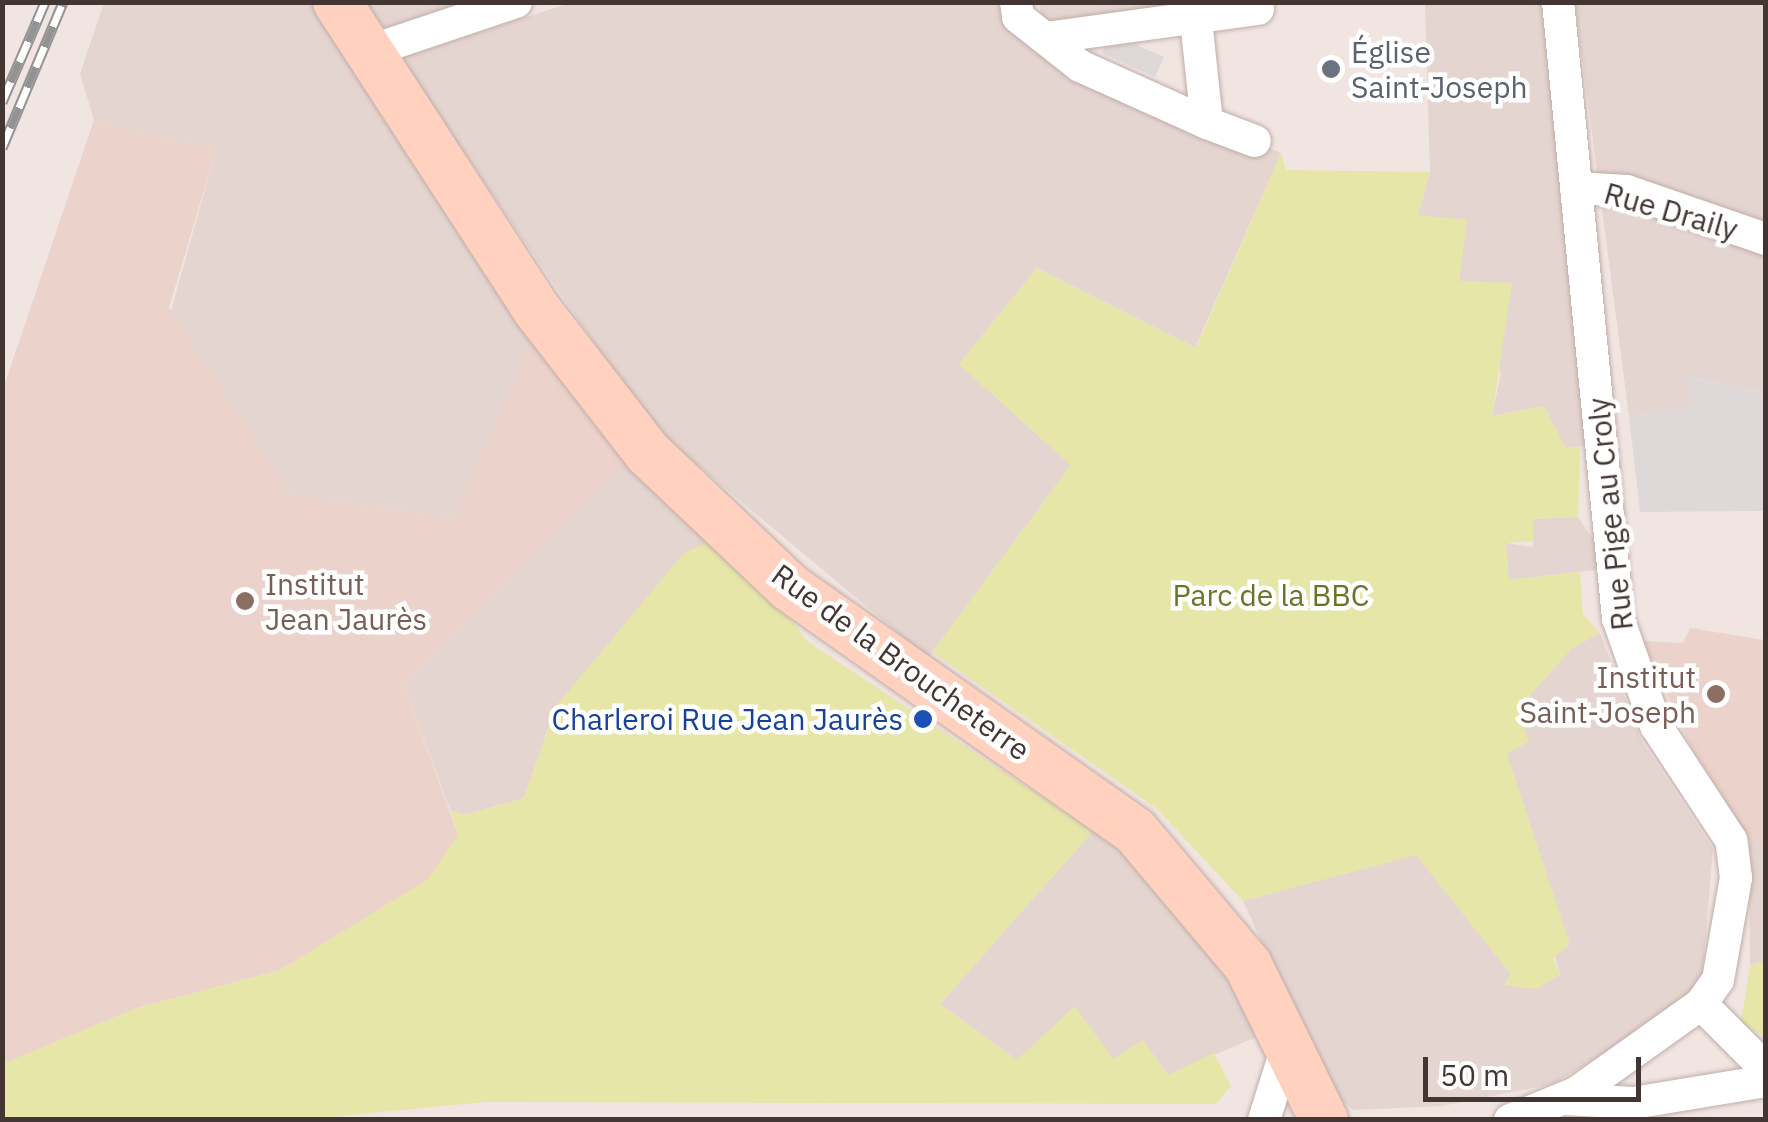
<!DOCTYPE html>
<meta charset="utf-8">
<style>
body{margin:0}
#map{position:relative;width:1768px;height:1122px;overflow:hidden;background:#f1e5e2;font-family:"IBM Plex Sans",sans-serif}
div>[style]{position:absolute}
[style*='--x']{left:calc(var(--x)*1px);top:calc(var(--y)*1px);width:calc(var(--w)*1px);rotate:calc(var(--a)*1deg)}
.residential>*{inset:0;background:#e5d5d0}
.education>*{inset:0;background:#ebd3cb}
.green>*{inset:0;background:#e7e6a9}
.parking>*{inset:0;background:#ded9d8}
.roads{filter:drop-shadow(0 0 2px #c0ada7) drop-shadow(0 0 2px #c0ada7)}
.minor>*{height:32px;margin:-16px;padding:0 16px;transform-origin:16px;border-radius:16px;background:#fff}
.secondary>*{height:48px;margin:-24px;padding:0 24px;transform-origin:24px;border-radius:24px;background:#ffd1be}
.rail>*{height:11px;margin-top:-5.5px;transform-origin:0;background:repeating-linear-gradient(90deg,#fff 0 22px,#939393 0 44px);box-sizing:border-box;border-block:2px solid #939393}
.dots>*{width:28px;height:28px;translate:-50% -50%;box-sizing:border-box;border:5px solid #fff;border-radius:50%}
span{translate:-50% -50%;white-space:nowrap;text-align:center;line-height:1.15;-webkit-text-stroke:9px #fff;paint-order:stroke}
.worship-label{font-size:30px;color:#5b616d}
.left{translate:0 -50%;text-align:left}
.street-label{font-size:30px;color:#433532}
.education-label{font-size:30px;color:#785e54}
.right{translate:-100% -50%;text-align:right}
.park-label{font-size:30px;color:#687526}
.transit-label{font-size:30px;color:#164399}
.frame{position:absolute;inset:0;border:5px solid #433532;pointer-events:none}
.scale{position:absolute;left:1423px;top:1057px;width:218px;height:45px;box-sizing:border-box;border:5px solid #433532;border-top:0;padding-left:12px;font-size:30px;line-height:35px;white-space:nowrap;color:#433532;-webkit-text-stroke:8px #fff;paint-order:stroke}
</style>
<div id="map">
<div class="residential">
<i style="clip-path:polygon(104px 3px,336px 3px,546px 322px,454px 518px,290px 495px,165px 332px,216px 150px,94px 120px,80px 74px)"></i>
<i style="clip-path:polygon(345px 3px,504px 3px,396px 35px)"></i>
<i style="clip-path:polygon(570px 3px,996px 3px,1064px 52px,1281px 153px,1195px 348px,1037px 268px,959px 364px,1071px 465px,928px 658px,651px 426px,399px 58px)"></i>
<i style="clip-path:polygon(1039px 3px,1182px 3px,1046px 38px)"></i>
<i style="clip-path:polygon(1425px 3px,1553px 3px,1601px 443px,1565px 448px,1544px 406px,1492px 416px,1501px 373px,1418px 215px,1430px 172px)"></i>
<i style="clip-path:polygon(1575px 3px,1765px 3px,1765px 393px,1687px 376px,1694px 407px,1629px 416px)"></i>
<i style="clip-path:polygon(638px 453px,729px 531px,556px 706px,524px 798px,464px 815px,450px 810px,404px 685px)"></i>
<i style="clip-path:polygon(1578px 517px,1613px 568px,1508px 580px,1506px 543px,1533px 547px,1532px 519px)"></i>
<i style="clip-path:polygon(1600px 633px,1641px 740px,1713px 849px,1702px 979px,1682px 1006px,1553px 1084px,1442px 1106px,1354px 1110px,1330px 1093px,1243px 901px,1416px 854px,1511px 974px,1505px 984px,1560px 976px,1507px 754px,1516px 710px,1572px 648px)"></i>
<i style="clip-path:polygon(1100px 823px,1208px 940px,1256px 1037px,1168px 1075px,1113px 1059px,1017px 1060px,940px 1004px)"></i>
<i style="clip-path:polygon(1749px 839px,1766px 842px,1765px 961px,1750px 965px)"></i>
</div>
<div class="education">
<i style="clip-path:polygon(94px 120px,216px 150px,169px 308px,290px 495px,454px 518px,527px 349px,555px 333px,638px 453px,404px 685px,458px 835px,428px 880px,280px 970px,137px 1008px,3px 1064px,3px 389px)"></i>
<i style="clip-path:polygon(1690px 628px,1765px 640px,1765px 842px,1749px 839px,1690px 745px,1643px 641px,1683px 643px)"></i>
</div>
<div class="green">
<i style="clip-path:polygon(1281px 153px,1286px 170px,1430px 172px,1418px 215px,1467px 220px,1459px 281px,1512px 283px,1492px 416px,1544px 406px,1565px 447px,1580px 447px,1578px 517px,1533px 519px,1533px 541px,1506px 543px,1509px 580px,1580px 572px,1583px 614px,1600px 633px,1572px 648px,1517px 710px,1529px 741px,1507px 754px,1570px 945px,1553px 958px,1560px 975px,1536px 989px,1505px 985px,1511px 974px,1416px 855px,1243px 901px,1156px 808px,932px 652px,1071px 465px,959px 364px,1037px 268px,1196px 348px)"></i>
<i style="clip-path:polygon(729px 531px,807px 641px,1093px 831px,940px 1004px,1017px 1060px,1075px 1006px,1113px 1059px,1143px 1040px,1168px 1075px,1214px 1053px,1231px 1086px,1216px 1104px,485px 1102px,301px 1120px,3px 1120px,2px 1064px,137px 1008px,280px 970px,427px 880px,458px 835px,450px 810px,464px 815px,524px 798px,556px 706px,683px 554px)"></i>
<i style="clip-path:polygon(1765px 961px,1765px 1037px,1741px 1022px,1750px 965px)"></i>
</div>
<div class="parking">
<i style="clip-path:polygon(1111px 34px,1164px 57px,1155px 77px,1102px 53px)"></i>
<i style="clip-path:polygon(1686px 376px,1765px 393px,1765px 511px,1640px 512px,1629px 416px,1693px 407px)"></i>
</div>
<div class="roads">
<div class="minor">
<i style="--x:1016;--y:2;--w:15;--a:82"></i>
<i style="--x:1018;--y:17;--w:79;--a:38.3"></i>
<i style="--x:1080;--y:66;--w:139;--a:24.2"></i>
<i style="--x:1207;--y:123;--w:122;--a:-96.1"></i>
<i style="--x:1046;--y:38;--w:214;--a:-7.8"></i>
<i style="--x:373;--y:50;--w:151;--a:-18.6"></i>
<i style="--x:1207;--y:123;--w:51;--a:20.6"></i>
<i style="--x:1576;--y:188;--w:51;--a:3.4"></i>
<i style="--x:1627;--y:191;--w:147;--a:19.1"></i>
<i style="--x:1701;--y:1004;--w:92;--a:45"></i>
<i style="--x:1565;--y:1099;--w:68;--a:3.4"></i>
<i style="--x:1633;--y:1103;--w:135;--a:-9.4"></i>
<i style="--x:1264;--y:1120;--w:80;--a:-72.5"></i>
<i style="--x:1510;--y:1120;--w:71;--a:-22.2"></i>
<i style="--x:1576;--y:1093;--w:153;--a:-35.5"></i>
<i style="--x:1701;--y:1004;--w:29;--a:-55"></i>
<i style="--x:1718;--y:980;--w:104;--a:-80"></i>
<i style="--x:1736;--y:878;--w:38;--a:-97"></i>
<i style="--x:1731;--y:840;--w:136;--a:-123.3"></i>
<i style="--x:1656;--y:726;--w:114;--a:-109.4"></i>
<i style="--x:1618;--y:618;--w:619;--a:-95.56"></i>
</div>
<div class="secondary">
<i style="--x:337;--y:2;--w:367;--a:57"></i>
<i style="--x:537;--y:310;--w:181;--a:52.2"></i>
<i style="--x:648;--y:453;--w:195;--a:43.5"></i>
<i style="--x:789;--y:587;--w:423;--a:35.2"></i>
<i style="--x:1135;--y:831;--w:175;--a:49.9"></i>
<i style="--x:1248;--y:965;--w:173;--a:63.9"></i>
</div>
</div>
<div class="rail">
<i style="--x:2;--y:102;--w:109;--a:-66.7"></i>
<i style="--x:2;--y:148;--w:158;--a:-67.3"></i>
</div>
<div class="dots">
<i style="left:1331px;top:69px;background:#6b7280"></i>
<i style="left:245px;top:601px;background:#8d6e63"></i>
<i style="left:1716px;top:694px;background:#8d6e63"></i>
<i style="left:923px;top:719px;background:#1a4fb4"></i>
</div>
<div class="worship-label">
<span class="left" style="left:1351px;top:69px">Église<br>Saint-Joseph</span>
</div>
<div class="street-label">
<span style="left:1671px;top:211px;rotate:16deg">Rue Draily</span>
<span style="left:1610px;top:514px;rotate:-96deg">Rue Pige au Croly</span>
<span style="left:901px;top:662px;rotate:36deg">Rue de la Broucheterre</span>
</div>
<div class="education-label">
<span class="left" style="left:265px;top:601px">Institut<br>Jean Jaurès</span>
<span class="right" style="left:1696px;top:694px">Institut<br>Saint-Joseph</span>
</div>
<div class="park-label">
<span style="left:1271px;top:595px">Parc de la BBC</span>
</div>
<div class="transit-label">
<span class="right" style="left:903px;top:719px">Charleroi Rue Jean Jaurès</span>
</div>
<div class="frame"></div>
<div class="scale">50 m</div>
</div>
